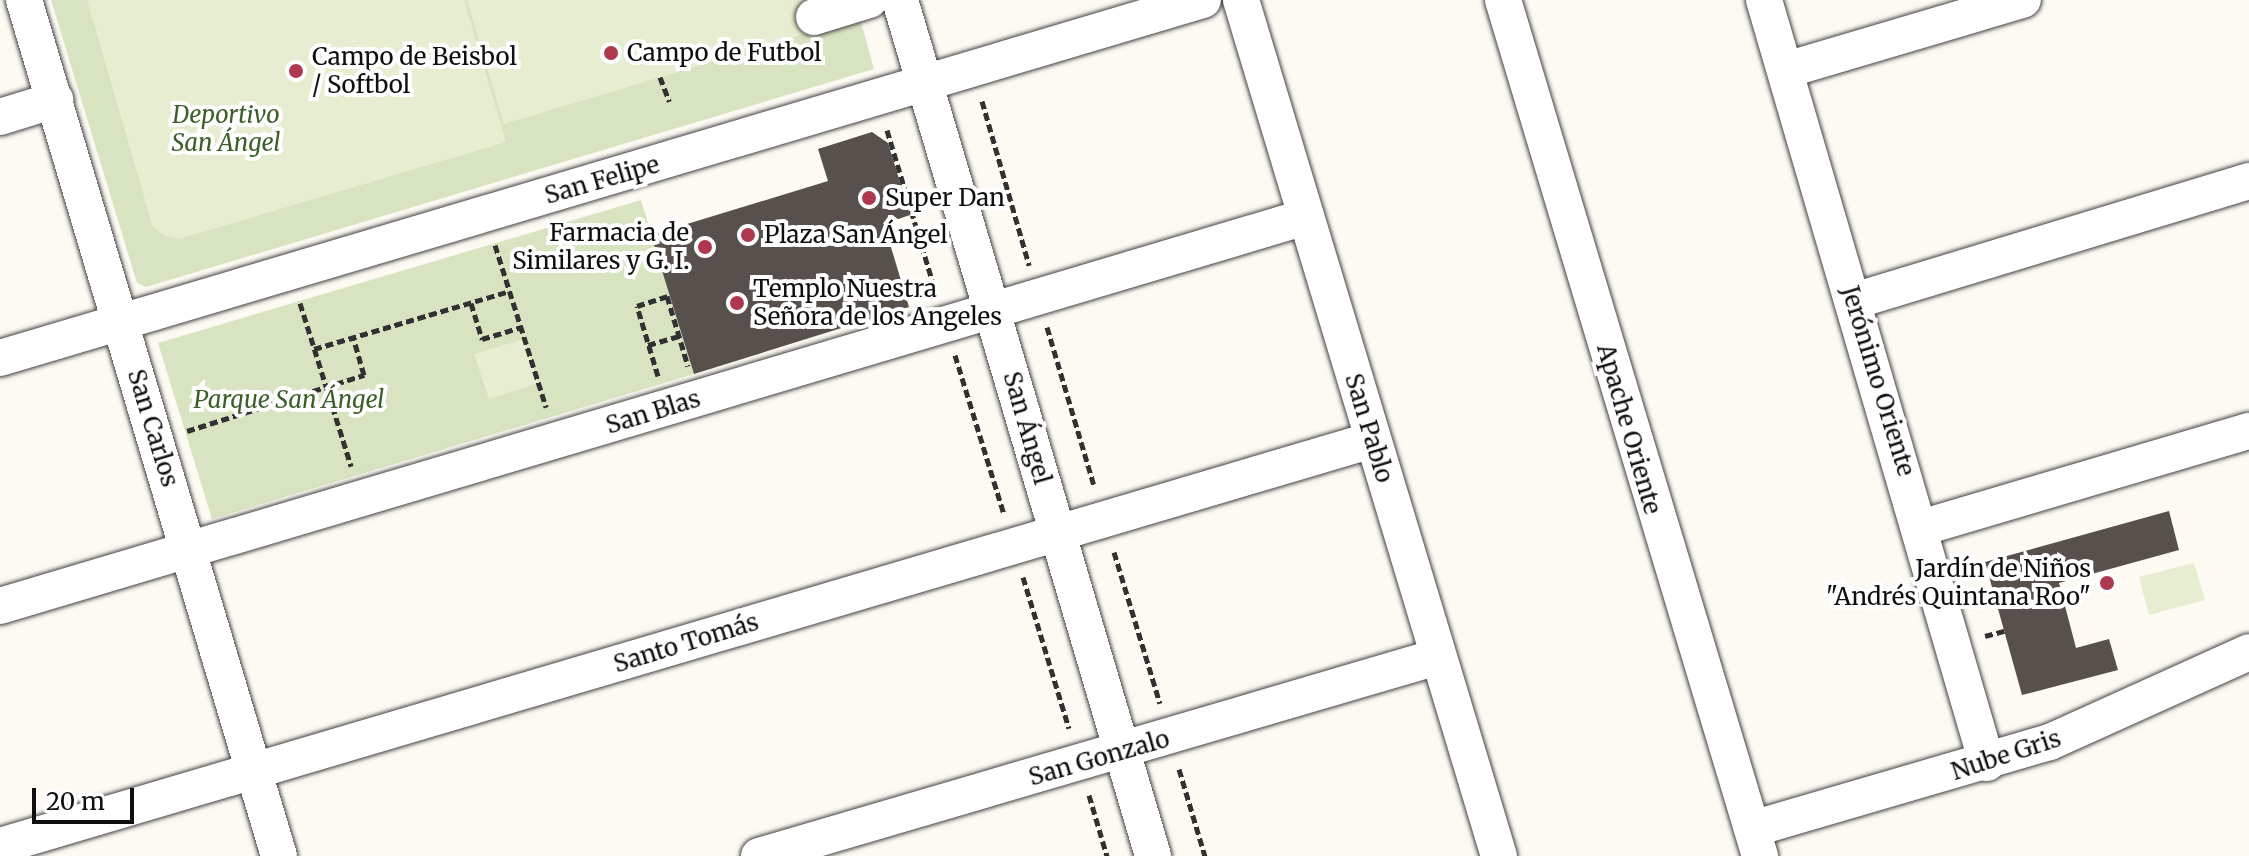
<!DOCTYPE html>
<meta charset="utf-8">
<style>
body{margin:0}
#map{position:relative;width:2249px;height:856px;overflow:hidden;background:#fdfaf3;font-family:Merriweather,serif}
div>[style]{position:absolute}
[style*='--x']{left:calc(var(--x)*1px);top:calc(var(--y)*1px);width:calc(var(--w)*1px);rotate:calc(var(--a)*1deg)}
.green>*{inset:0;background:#d8e4c1}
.pitch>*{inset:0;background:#e7edd1}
.building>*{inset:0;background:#57504d}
.path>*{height:5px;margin-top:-2.5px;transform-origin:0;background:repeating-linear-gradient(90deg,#313131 0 8px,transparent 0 12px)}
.roads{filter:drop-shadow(0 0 2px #424242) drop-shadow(0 0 2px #424242)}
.minor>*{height:36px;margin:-18px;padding:0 18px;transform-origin:18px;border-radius:18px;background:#fff}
.dots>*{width:22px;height:22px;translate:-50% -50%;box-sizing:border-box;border:4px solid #fff;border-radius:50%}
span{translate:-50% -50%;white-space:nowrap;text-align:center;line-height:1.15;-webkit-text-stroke:8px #fff;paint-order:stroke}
.poi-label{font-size:24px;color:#0f0f0f}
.left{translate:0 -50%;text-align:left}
.right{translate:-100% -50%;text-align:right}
.park-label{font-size:24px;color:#3b5f28;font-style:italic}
.street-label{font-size:24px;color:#0f0f0f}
.scale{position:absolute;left:32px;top:788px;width:102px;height:36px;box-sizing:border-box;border:4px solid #0f0f0f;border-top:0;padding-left:10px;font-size:24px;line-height:28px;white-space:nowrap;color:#0f0f0f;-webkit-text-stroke:6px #fff;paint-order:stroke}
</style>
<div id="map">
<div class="green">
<i style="clip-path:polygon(51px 0,855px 0,874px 69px,146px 287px,137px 283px)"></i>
<i style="clip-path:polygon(641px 200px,694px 374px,212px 519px,158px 343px)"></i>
</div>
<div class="pitch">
<i style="clip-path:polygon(87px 0,464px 0,506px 142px,179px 239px,165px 236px,153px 227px)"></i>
<i style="clip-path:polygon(467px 0,809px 0,818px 30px,504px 124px)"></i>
<i style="clip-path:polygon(524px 339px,538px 383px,489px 399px,474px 354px)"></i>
<i style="clip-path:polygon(2194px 563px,2205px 600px,2149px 615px,2139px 577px)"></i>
</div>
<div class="building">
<i style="clip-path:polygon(872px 132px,888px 143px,910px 215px,884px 224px,909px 307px,694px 374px,651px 235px,828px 181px,818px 149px)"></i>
<i style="clip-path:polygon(2169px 511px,2179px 550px,2059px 583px,2076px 648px,2109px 639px,2118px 670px,2022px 695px,1985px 562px)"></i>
</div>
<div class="path">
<i style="--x:660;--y:77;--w:26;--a:69"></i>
<i style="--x:982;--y:101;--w:171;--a:74"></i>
<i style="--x:887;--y:130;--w:170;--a:73.3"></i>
<i style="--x:495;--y:245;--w:170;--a:72.5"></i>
<i style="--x:300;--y:303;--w:171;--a:72.6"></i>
<i style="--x:471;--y:303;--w:38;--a:73"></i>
<i style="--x:482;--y:339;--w:42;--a:-16.7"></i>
<i style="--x:1047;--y:327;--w:166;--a:73.5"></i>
<i style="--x:648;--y:345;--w:32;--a:-16"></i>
<i style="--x:314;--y:349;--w:204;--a:-16.5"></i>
<i style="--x:955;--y:355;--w:166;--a:72.9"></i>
<i style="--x:658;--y:376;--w:73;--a:-106.7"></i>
<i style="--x:637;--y:306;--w:32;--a:-18"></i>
<i style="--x:667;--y:296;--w:73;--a:73.3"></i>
<i style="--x:187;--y:431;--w:186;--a:-17.6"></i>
<i style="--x:364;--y:375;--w:40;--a:-106"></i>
<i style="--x:1114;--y:552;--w:158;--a:73.1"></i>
<i style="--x:1023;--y:577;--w:158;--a:73.1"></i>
<i style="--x:1985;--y:636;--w:20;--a:-15"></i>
<i style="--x:1179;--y:769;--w:91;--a:73.4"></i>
<i style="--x:1089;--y:795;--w:64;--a:73.6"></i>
</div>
<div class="roads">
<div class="minor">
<i style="--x:24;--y:0;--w:893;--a:73.41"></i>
<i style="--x:900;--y:0;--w:893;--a:73.53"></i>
<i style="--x:1241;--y:0;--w:894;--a:73.23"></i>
<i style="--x:1503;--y:0;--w:894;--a:73.29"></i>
<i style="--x:1764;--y:0;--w:795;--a:73.71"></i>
<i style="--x:814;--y:17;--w:58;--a:-17.2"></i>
<i style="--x:1786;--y:70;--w:247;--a:-16.5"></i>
<i style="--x:0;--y:117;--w:58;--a:-17.2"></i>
<i style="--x:1854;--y:301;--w:413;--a:-16.9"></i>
<i style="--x:0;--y:358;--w:1255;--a:-16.57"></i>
<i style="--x:1921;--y:528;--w:342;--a:-16.5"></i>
<i style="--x:0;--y:606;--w:1363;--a:-16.59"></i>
<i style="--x:1752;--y:829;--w:310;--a:-16.3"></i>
<i style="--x:2050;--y:742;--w:218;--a:-24.3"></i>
<i style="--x:0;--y:846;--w:1431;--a:-16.48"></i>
<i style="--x:759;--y:856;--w:707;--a:-16.36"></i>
</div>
</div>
<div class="dots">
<i style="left:611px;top:53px;background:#ae394f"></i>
<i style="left:296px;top:71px;background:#ae394f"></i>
<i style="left:869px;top:198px;background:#ae394f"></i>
<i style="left:748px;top:235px;background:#ae394f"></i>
<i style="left:705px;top:247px;background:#ae394f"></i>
<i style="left:737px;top:303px;background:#ae394f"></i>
<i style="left:2107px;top:583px;background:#ae394f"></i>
</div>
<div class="poi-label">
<span class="left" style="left:627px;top:53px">Campo de Futbol</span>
<span class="left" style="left:312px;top:71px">Campo de Beisbol<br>/ Softbol</span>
<span class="left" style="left:885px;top:198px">Super Dan</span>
<span class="right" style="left:689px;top:247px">Farmacia de<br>Similares y G. I.</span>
<span class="left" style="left:764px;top:235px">Plaza San Ángel</span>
<span class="left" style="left:753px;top:303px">Templo Nuestra<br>Señora de los Angeles</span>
<span class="right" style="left:2091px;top:583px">Jardín de Niños<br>"Andrés Quintana Roo"</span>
</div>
<div class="park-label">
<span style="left:226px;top:129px">Deportivo<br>San Ángel</span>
<span style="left:289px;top:400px">Parque San Ángel</span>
</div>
<div class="street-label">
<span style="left:602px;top:180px;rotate:-16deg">San Felipe</span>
<span style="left:1878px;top:381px;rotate:73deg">Jerónimo Oriente</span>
<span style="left:653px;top:412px;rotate:-17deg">San Blas</span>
<span style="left:153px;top:428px;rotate:73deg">San Carlos</span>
<span style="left:1027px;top:428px;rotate:74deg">San Ángel</span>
<span style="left:1369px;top:428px;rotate:73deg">San Pablo</span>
<span style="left:1629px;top:429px;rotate:74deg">Apache Oriente</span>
<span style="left:686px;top:643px;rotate:-17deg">Santo Tomás</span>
<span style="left:2006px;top:755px;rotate:-18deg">Nube Gris</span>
<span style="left:1099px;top:758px;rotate:-16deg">San Gonzalo</span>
</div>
<div class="scale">20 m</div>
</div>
